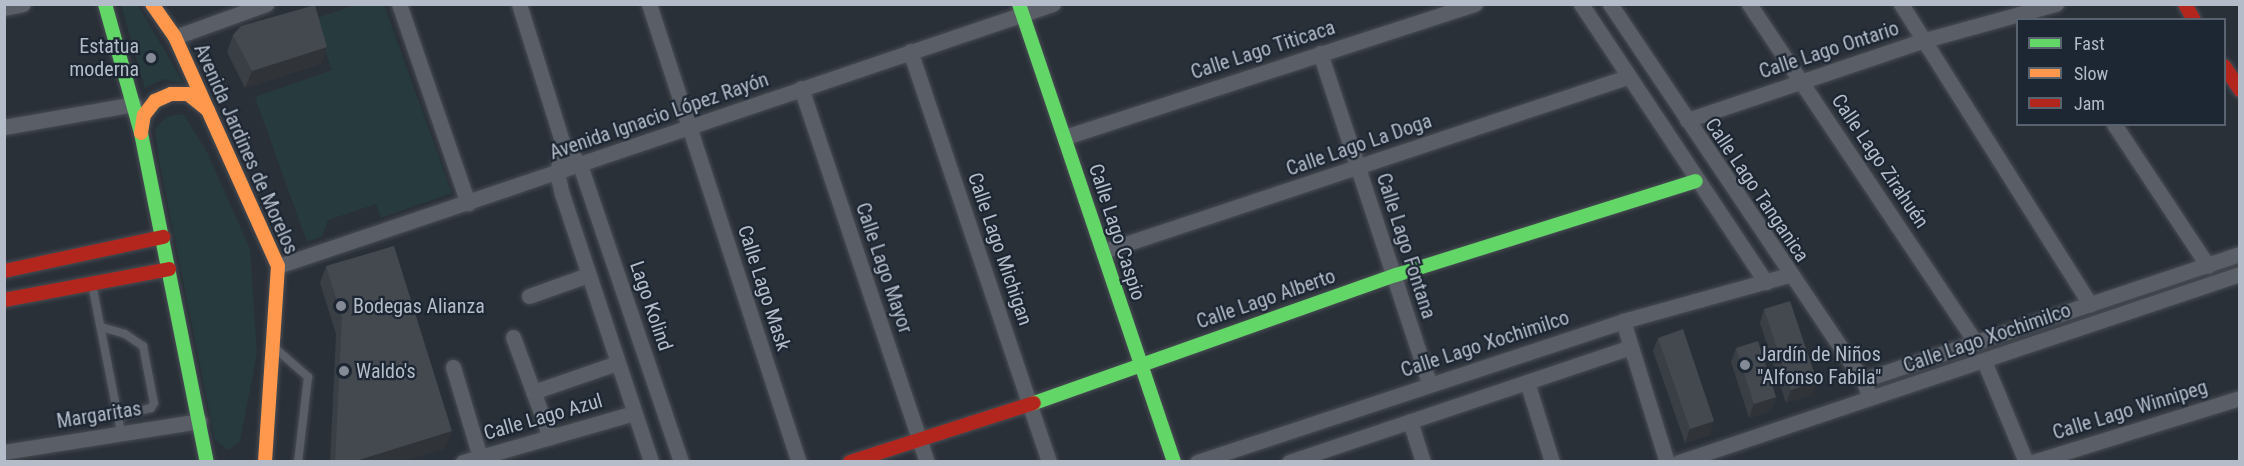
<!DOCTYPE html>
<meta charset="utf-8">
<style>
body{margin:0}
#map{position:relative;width:2244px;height:466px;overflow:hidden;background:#2a3038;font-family:"Roboto Condensed",sans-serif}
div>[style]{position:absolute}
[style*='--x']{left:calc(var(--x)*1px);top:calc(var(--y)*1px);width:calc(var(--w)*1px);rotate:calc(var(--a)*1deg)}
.green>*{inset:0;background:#273a3e}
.roads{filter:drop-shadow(0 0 2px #484c53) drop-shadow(0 0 2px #484c53)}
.lane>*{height:8px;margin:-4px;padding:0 4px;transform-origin:4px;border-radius:4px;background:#5a5e66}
.street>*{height:15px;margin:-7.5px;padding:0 7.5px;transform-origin:7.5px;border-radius:7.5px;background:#5a5e66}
.fast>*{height:14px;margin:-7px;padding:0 7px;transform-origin:7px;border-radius:7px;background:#63d668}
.slow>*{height:14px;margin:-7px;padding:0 7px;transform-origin:7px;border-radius:7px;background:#ff974d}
.jam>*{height:14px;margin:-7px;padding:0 7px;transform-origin:7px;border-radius:7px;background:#b3261e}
.wall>*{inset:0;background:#3a3f45}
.shaded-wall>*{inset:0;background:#303338}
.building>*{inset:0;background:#444950}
.dots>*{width:16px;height:16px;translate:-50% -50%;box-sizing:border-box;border:3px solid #1d2633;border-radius:50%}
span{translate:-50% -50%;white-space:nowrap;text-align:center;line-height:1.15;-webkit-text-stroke:4.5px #1d2633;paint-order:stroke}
.poi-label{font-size:20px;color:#b4bcc9}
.right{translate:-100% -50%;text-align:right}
.left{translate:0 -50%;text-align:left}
.street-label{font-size:20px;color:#b4bcc9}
.frame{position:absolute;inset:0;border:6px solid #b4bcc9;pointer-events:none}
.legend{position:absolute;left:2016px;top:18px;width:210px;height:108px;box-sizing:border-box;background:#1d2633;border:2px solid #59626f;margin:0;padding:8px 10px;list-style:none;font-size:18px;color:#b4bcc9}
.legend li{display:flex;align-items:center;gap:12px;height:30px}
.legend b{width:30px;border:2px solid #59626f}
</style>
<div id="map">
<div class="green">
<i style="clip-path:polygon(121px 5px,138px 5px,184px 84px,163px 79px,145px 88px)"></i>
<i style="clip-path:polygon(355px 5px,384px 5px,452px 193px,381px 218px,376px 204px,328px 220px,322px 237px,307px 242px,255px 97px,332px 70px,314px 19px)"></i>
<i style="clip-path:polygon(183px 114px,206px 150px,250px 249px,257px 353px,240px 441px,229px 450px,215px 440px,158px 155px,155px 129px,167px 117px)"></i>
</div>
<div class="roads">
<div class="lane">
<i style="--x:92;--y:284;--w:151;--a:78.9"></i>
<i style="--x:101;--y:327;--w:25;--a:16"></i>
<i style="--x:125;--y:334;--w:22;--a:34"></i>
<i style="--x:143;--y:346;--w:58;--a:79.1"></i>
<i style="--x:154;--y:403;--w:6;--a:121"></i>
<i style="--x:151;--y:408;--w:33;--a:166"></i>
<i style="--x:276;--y:349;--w:43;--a:41.2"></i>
<i style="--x:308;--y:377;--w:86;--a:96.7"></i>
</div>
<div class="street">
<i style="--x:399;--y:4;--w:211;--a:70.9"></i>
<i style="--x:519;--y:4;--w:147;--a:72.6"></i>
<i style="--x:563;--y:144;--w:27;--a:51"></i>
<i style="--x:580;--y:165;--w:314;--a:71.2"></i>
<i style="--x:649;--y:4;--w:482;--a:71.9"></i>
<i style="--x:1581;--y:4;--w:334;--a:56.4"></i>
<i style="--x:1610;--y:4;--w:453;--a:56.1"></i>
<i style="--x:1863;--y:380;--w:18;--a:68"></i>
<i style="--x:1749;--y:4;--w:406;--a:56.2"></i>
<i style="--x:1901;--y:4;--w:355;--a:57.8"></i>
<i style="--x:4;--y:8;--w:19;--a:-12"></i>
<i style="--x:175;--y:37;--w:97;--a:-19.9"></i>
<i style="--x:910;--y:51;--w:434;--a:71.3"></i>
<i style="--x:1320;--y:53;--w:348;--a:71.7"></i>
<i style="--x:801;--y:88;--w:395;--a:71.4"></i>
<i style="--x:1687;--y:120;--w:251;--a:-18.6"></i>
<i style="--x:1925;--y:40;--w:136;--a:-15.4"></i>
<i style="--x:2114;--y:124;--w:170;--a:56.5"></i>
<i style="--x:4;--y:127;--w:132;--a:-10"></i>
<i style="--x:1065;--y:137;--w:431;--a:-18"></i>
<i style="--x:563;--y:144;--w:30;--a:102"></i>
<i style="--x:557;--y:173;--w:22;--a:77"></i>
<i style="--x:562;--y:194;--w:282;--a:71.6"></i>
<i style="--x:1104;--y:251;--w:551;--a:-18.4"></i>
<i style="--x:278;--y:266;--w:818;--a:-18.68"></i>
<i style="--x:529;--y:296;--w:63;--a:-19.6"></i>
<i style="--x:1623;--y:321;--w:148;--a:72.7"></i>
<i style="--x:513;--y:337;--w:107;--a:69.7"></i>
<i style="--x:1984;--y:361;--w:109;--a:67.4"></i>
<i style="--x:453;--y:367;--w:94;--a:73.3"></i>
<i style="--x:1863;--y:380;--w:397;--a:-18.5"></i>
<i style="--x:1527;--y:382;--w:84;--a:72.6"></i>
<i style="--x:533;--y:392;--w:89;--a:-19"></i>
<i style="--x:1410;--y:421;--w:43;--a:72.4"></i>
<i style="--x:4;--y:452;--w:198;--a:-9"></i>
<i style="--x:463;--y:462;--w:178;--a:-16"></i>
<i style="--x:1197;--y:462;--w:449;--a:-18.3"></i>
<i style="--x:1623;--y:321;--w:172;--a:-15.5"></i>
<i style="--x:1289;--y:462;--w:361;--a:-18.6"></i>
<i style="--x:1679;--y:462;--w:592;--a:-18.53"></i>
<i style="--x:2033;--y:462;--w:217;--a:-17.2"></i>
</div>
<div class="fast">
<i style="--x:105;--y:4;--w:134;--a:74.4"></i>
<i style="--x:141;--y:133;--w:336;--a:78.7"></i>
<i style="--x:1019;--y:4;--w:484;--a:71.3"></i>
<i style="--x:1034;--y:403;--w:384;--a:-19.5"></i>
<i style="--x:1396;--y:275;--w:314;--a:-17.4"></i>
</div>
<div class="slow">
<i style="--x:152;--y:4;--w:40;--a:55.1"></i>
<i style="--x:175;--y:37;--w:251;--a:65.8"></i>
<i style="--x:278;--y:266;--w:196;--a:93.8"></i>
<i style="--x:141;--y:133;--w:18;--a:-81"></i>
<i style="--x:144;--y:115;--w:18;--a:-52"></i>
<i style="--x:155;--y:101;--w:17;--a:-24"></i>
<i style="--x:171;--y:94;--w:17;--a:0"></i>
<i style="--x:188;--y:94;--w:26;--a:39"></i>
</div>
<div class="jam">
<i style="--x:2185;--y:4;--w:18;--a:61"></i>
<i style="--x:2224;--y:66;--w:29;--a:56"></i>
<i style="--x:4;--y:271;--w:163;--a:-12.1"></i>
<i style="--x:4;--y:300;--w:168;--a:-10.6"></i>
<i style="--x:850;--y:462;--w:193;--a:-17.8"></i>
</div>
</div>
<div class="wall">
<i style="clip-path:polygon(233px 35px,327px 47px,321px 64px,245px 88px,227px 52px)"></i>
<i style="clip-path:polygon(326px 266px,445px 448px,401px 462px,330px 462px,336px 334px,320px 283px)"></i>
<i style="clip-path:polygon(1764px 309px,1812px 395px,1786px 403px,1760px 323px)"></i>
<i style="clip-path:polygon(1658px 338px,1714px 421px,1709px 435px,1685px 443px,1653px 351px)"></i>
<i style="clip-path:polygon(1736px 348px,1776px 397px,1771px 411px,1749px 418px,1731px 362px)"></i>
</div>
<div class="shaded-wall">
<i style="clip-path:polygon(327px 47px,321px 64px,245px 88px,252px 71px)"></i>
<i style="clip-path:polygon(1817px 381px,1812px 395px,1786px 403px,1791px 390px)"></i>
<i style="clip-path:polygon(1776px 397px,1771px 411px,1749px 418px,1754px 404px)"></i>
<i style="clip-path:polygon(1714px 421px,1709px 435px,1685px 443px,1690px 429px)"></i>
<i style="clip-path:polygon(452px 431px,445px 448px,401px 462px,352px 462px)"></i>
</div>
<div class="building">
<i style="clip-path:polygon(315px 5px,327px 47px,252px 71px,233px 35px,241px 26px)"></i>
<i style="clip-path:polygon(394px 246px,452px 431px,352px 462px,335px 462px,342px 317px,326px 266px)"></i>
<i style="clip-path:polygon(1790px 301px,1817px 381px,1791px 390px,1764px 309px)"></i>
<i style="clip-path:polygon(1683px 329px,1714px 421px,1690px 429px,1658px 338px)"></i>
<i style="clip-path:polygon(1758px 341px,1776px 397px,1754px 404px,1736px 348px)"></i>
</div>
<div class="dots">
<i style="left:151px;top:58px;background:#848b96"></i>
<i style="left:341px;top:306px;background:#848b96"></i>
<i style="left:1745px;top:365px;background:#848b96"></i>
<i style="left:344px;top:371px;background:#848b96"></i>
</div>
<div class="poi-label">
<span class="right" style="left:139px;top:58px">Estatua<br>moderna</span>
<span class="left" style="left:353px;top:306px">Bodegas Alianza</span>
<span class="left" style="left:1757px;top:366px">Jardín de Niños<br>"Alfonso Fabila"</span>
<span class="left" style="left:356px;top:371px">Waldo's</span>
</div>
<div class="street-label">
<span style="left:1263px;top:50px;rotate:-18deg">Calle Lago Titicaca</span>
<span style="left:1829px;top:50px;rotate:-18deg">Calle Lago Ontario</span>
<span style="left:659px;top:116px;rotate:-19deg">Avenida Ignacio López Rayón</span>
<span style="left:1359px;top:145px;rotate:-19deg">Calle Lago La Doga</span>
<span style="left:246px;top:149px;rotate:66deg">Avenida Jardines de Morelos</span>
<span style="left:1880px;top:161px;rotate:56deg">Calle Lago Zirahuén</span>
<span style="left:1757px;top:190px;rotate:56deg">Calle Lago Tanganica</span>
<span style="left:1117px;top:232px;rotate:72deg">Calle Lago Caspio</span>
<span style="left:1406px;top:246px;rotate:72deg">Calle Lago Fontana</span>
<span style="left:1000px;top:249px;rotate:71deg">Calle Lago Michigan</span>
<span style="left:884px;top:268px;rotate:71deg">Calle Lago Mayor</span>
<span style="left:764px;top:288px;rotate:72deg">Calle Lago Mask</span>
<span style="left:1266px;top:299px;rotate:-19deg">Calle Lago Alberto</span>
<span style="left:651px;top:306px;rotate:71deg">Lago Kolind</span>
<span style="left:1987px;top:338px;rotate:-19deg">Calle Lago Xochimilco</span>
<span style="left:1485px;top:344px;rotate:-18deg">Calle Lago Xochimilco</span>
<span style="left:2130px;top:410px;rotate:-17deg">Calle Lago Winnipeg</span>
<span style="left:99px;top:415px;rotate:-9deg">Margaritas</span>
<span style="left:543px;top:417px;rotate:-16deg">Calle Lago Azul</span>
</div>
<div class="frame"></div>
<ul class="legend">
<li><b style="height:8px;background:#63d668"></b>Fast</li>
<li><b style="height:8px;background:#ff974d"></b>Slow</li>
<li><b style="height:8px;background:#b3261e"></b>Jam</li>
</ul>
</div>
